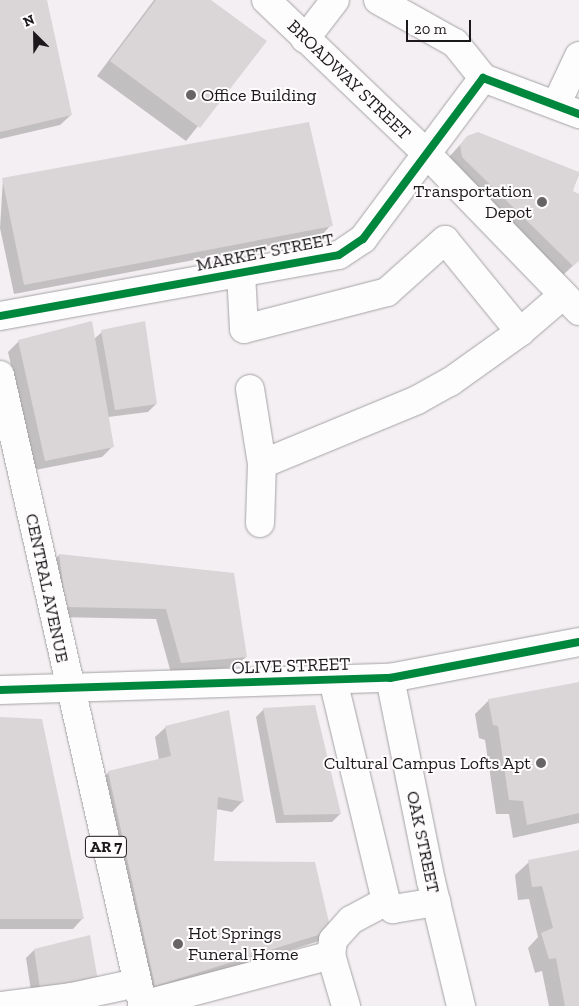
<!DOCTYPE html>
<style>
body{margin:0}
#map{position:relative;width:579px;height:1006px;overflow:hidden;background:#f3eff2;font-family:"Zilla Slab",serif}
div>[style]{position:absolute}
[style*='--x']{left:calc(var(--x)*1px);top:calc(var(--y)*1px);width:calc(var(--w)*1px);rotate:calc(var(--a)*1deg)}
.shadow>*{inset:0;background:#0003}
.building>*{inset:0;background:#dad6d8}
.roads{filter:drop-shadow(0 0 1px #a6a3a5) drop-shadow(0 0 1px #a6a3a5)}
.minor>*{height:28px;margin:-14px;padding:0 14px;transform-origin:14px;border-radius:14px;background:#fdfdfd}
.major>*{height:28px;margin:-14px;padding:0 14px;transform-origin:14px;border-radius:14px;background:#fdfdfd}
.cycleway>*{height:8px;margin:-4px;padding:0 4px;transform-origin:4px;border-radius:4px;background:#00873e}
.dots>*{width:14px;height:14px;translate:-50% -50%;box-sizing:border-box;border:2px solid #fffcfe;border-radius:50%}
span{translate:-50% -50%;white-space:nowrap;text-align:center;line-height:1.15;-webkit-text-stroke:4px #fffcfe;paint-order:stroke}
.shield-label span{padding:1px 4px;background:#fffcfe;border:1px solid;border-radius:4px;-webkit-text-stroke-width:0}
.shield-label{font-size:16px;color:#1b191b;font-weight:700}
.street-label{font-size:18px;color:#1b191b}
.poi-label{font-size:18px;color:#1b191b}
.left{translate:0 -50%;text-align:left}
.right{translate:-100% -50%;text-align:right}
.north{position:absolute;left:10px;top:10px;width:50px;height:50px;-webkit-text-stroke:4px #fffcfe;paint-order:stroke;rotate:337deg;font-size:14px;font-weight:700;line-height:20px;text-align:center;color:#1b191b}
.north::after{content:'';display:block;margin:auto;width:18px;height:22px;background:#1b191b;clip-path:polygon(50% 0,100% 100%,50% 72%,0 100%)}
.scale{position:absolute;left:406px;top:20px;width:65px;height:22px;box-sizing:border-box;border:2px solid #1b191b;border-top:0;padding-left:6px;font-size:15px;line-height:18px;white-space:nowrap;color:#1b191b;-webkit-text-stroke:4px #fffcfe;paint-order:stroke}
</style>
<div id="map">
<div class="shadow">
<i style="clip-path:polygon(0 0,46px 0,71px 115px,60px 125px,0 139px)"></i>
<i style="clip-path:polygon(154px 0,209px 0,265px 42px,186px 141px,97px 76px)"></i>
<i style="clip-path:polygon(478px 134px,579px 174px,572px 192px,579px 195px,579px 260px,562px 276px,452px 168px,450px 156px,467px 137px)"></i>
<i style="clip-path:polygon(3px 179px,331px 225px,321px 236px,14px 294px,0 228px)"></i>
<i style="clip-path:polygon(102px 332px,156px 404px,148px 412px,108px 417px,113px 446px,102px 457px,35px 470px,8px 352px,19px 341px,94px 339px)"></i>
<i style="clip-path:polygon(59px 555px,233px 574px,246px 657px,235px 667px,171px 673px,156px 619px,56px 617px,49px 566px)"></i>
<i style="clip-path:polygon(579px 683px,579px 823px,513px 838px,509px 814px,496px 814px,485px 740px,479px 738px,475px 714px,489px 700px)"></i>
<i style="clip-path:polygon(264px 709px,340px 814px,332px 822px,276px 823px,256px 717px)"></i>
<i style="clip-path:polygon(0 719px,83px 918px,73px 929px,0 929px)"></i>
<i style="clip-path:polygon(166px 727px,243px 801px,232px 812px,216px 809px,213px 862px,329px 930px,319px 941px,145px 996px,98px 783px,109px 772px,159px 760px,155px 737px)"></i>
<i style="clip-path:polygon(579px 851px,579px 1006px,549px 1006px,542px 971px,535px 973px,528px 948px,538px 937px,529px 899px,518px 900px,515px 875px,529px 862px)"></i>
<i style="clip-path:polygon(34px 950px,88px 988px,32px 997px,26px 958px)"></i>
</div>
<div class="building">
<i style="clip-path:polygon(0 0,47px 0,72px 115px,0 132px)"></i>
<i style="clip-path:polygon(156px 0,211px 0,267px 41px,200px 128px,110px 61px)"></i>
<i style="clip-path:polygon(309px 122px,333px 226px,24px 285px,2px 178px)"></i>
<i style="clip-path:polygon(478px 132px,579px 172px,573px 191px,579px 194px,579px 261px,573px 266px,462px 157px,460px 145px,467px 136px)"></i>
<i style="clip-path:polygon(92px 321px,114px 447px,45px 461px,18px 340px)"></i>
<i style="clip-path:polygon(145px 321px,157px 404px,115px 410px,101px 330px)"></i>
<i style="clip-path:polygon(59px 554px,234px 573px,247px 657px,181px 663px,166px 609px,66px 607px)"></i>
<i style="clip-path:polygon(579px 682px,579px 813px,527px 825px,523px 801px,509px 800px,498px 726px,493px 725px,488px 699px)"></i>
<i style="clip-path:polygon(315px 705px,341px 814px,284px 815px,263px 708px)"></i>
<i style="clip-path:polygon(229px 710px,244px 802px,218px 797px,214px 861px,315px 862px,331px 931px,155px 986px,108px 771px,171px 756px,165px 726px)"></i>
<i style="clip-path:polygon(0 717px,42px 719px,84px 919px,0 919px)"></i>
<i style="clip-path:polygon(579px 850px,579px 1006px,565px 1006px,556px 958px,549px 959px,541px 933px,553px 928px,542px 886px,532px 887px,528px 860px)"></i>
<i style="clip-path:polygon(90px 935px,98px 981px,40px 989px,34px 949px)"></i>
</div>
<div class="roads">
<div class="minor">
<i style="--x:266;--y:0;--w:221;--a:43.7"></i>
<i style="--x:426;--y:153;--w:220;--a:45.9"></i>
<i style="--x:378;--y:0;--w:88;--a:29.2"></i>
<i style="--x:455;--y:43;--w:45;--a:51.3"></i>
<i style="--x:305;--y:39;--w:49;--a:-52.4"></i>
<i style="--x:483;--y:78;--w:103;--a:20.6"></i>
<i style="--x:556;--y:105;--w:54;--a:-64.9"></i>
<i style="--x:241;--y:273;--w:56;--a:86.9"></i>
<i style="--x:244;--y:329;--w:148;--a:-14.5"></i>
<i style="--x:387;--y:292;--w:78;--a:-41.9"></i>
<i style="--x:445;--y:240;--w:119;--a:50.8"></i>
<i style="--x:520;--y:332;--w:57;--a:-40.7"></i>
<i style="--x:0;--y:316;--w:344;--a:-10.2"></i>
<i style="--x:339;--y:255;--w:29;--a:-34"></i>
<i style="--x:363;--y:239;--w:201;--a:-53.3"></i>
<i style="--x:250;--y:389;--w:76;--a:80.9"></i>
<i style="--x:262;--y:464;--w:168;--a:-22.4"></i>
<i style="--x:417;--y:400;--w:38;--a:-29"></i>
<i style="--x:450;--y:382;--w:86;--a:-35.5"></i>
<i style="--x:260;--y:523;--w:59;--a:-88.1"></i>
<i style="--x:390;--y:678;--w:207;--a:78.6"></i>
<i style="--x:431;--y:881;--w:129;--a:76.5"></i>
<i style="--x:333;--y:680;--w:227;--a:76.5"></i>
<i style="--x:386;--y:901;--w:11;--a:49"></i>
<i style="--x:393;--y:909;--w:44;--a:-9.2"></i>
<i style="--x:0;--y:690;--w:390;--a:-1.8"></i>
<i style="--x:390;--y:678;--w:192;--a:-10.8"></i>
<i style="--x:142;--y:1005;--w:196;--a:-14.8"></i>
<i style="--x:2;--y:1006;--w:71;--a:-7.3"></i>
<i style="--x:72;--y:997;--w:66;--a:-12.2"></i>
<i style="--x:346;--y:1006;--w:53;--a:-106.4"></i>
<i style="--x:331;--y:955;--w:15;--a:-82"></i>
<i style="--x:333;--y:940;--w:27;--a:-48"></i>
<i style="--x:351;--y:920;--w:40;--a:-28"></i>
</div>
<div class="major">
<i style="--x:0;--y:375;--w:647;--a:77.23"></i>
</div>
</div>
<div class="cycleway">
<i style="--x:0;--y:316;--w:344;--a:-10.2"></i>
<i style="--x:339;--y:255;--w:29;--a:-34"></i>
<i style="--x:363;--y:239;--w:201;--a:-53.3"></i>
<i style="--x:483;--y:78;--w:103;--a:20.6"></i>
<i style="--x:0;--y:690;--w:390;--a:-1.8"></i>
<i style="--x:390;--y:678;--w:192;--a:-10.8"></i>
</div>
<div class="dots">
<i style="left:191px;top:95px;background:#676466"></i>
<i style="left:542px;top:202px;background:#676466"></i>
<i style="left:541px;top:763px;background:#676466"></i>
<i style="left:178px;top:944px;background:#676466"></i>
</div>
<div class="shield-label">
<span style="left:106px;top:847px">AR 7</span>
</div>
<div class="street-label">
<span style="left:349px;top:80px;rotate:44deg">BROADWAY STREET</span>
<span style="left:265px;top:252px;rotate:-11deg">MARKET STREET</span>
<span style="left:47px;top:588px;rotate:78deg">CENTRAL AVENUE</span>
<span style="left:291px;top:666px;rotate:-2deg">OLIVE STREET</span>
<span style="left:423px;top:842px;rotate:78deg">OAK STREET</span>
</div>
<div class="poi-label">
<span class="left" style="left:201px;top:95px">Office Building</span>
<span class="right" style="left:532px;top:202px">Transportation<br>Depot</span>
<span class="right" style="left:531px;top:763px">Cultural Campus Lofts Apt</span>
<span class="left" style="left:188px;top:944px">Hot Springs<br>Funeral Home</span>
</div>
<div class="north">N</div>
<div class="scale">20 m</div>
</div>
